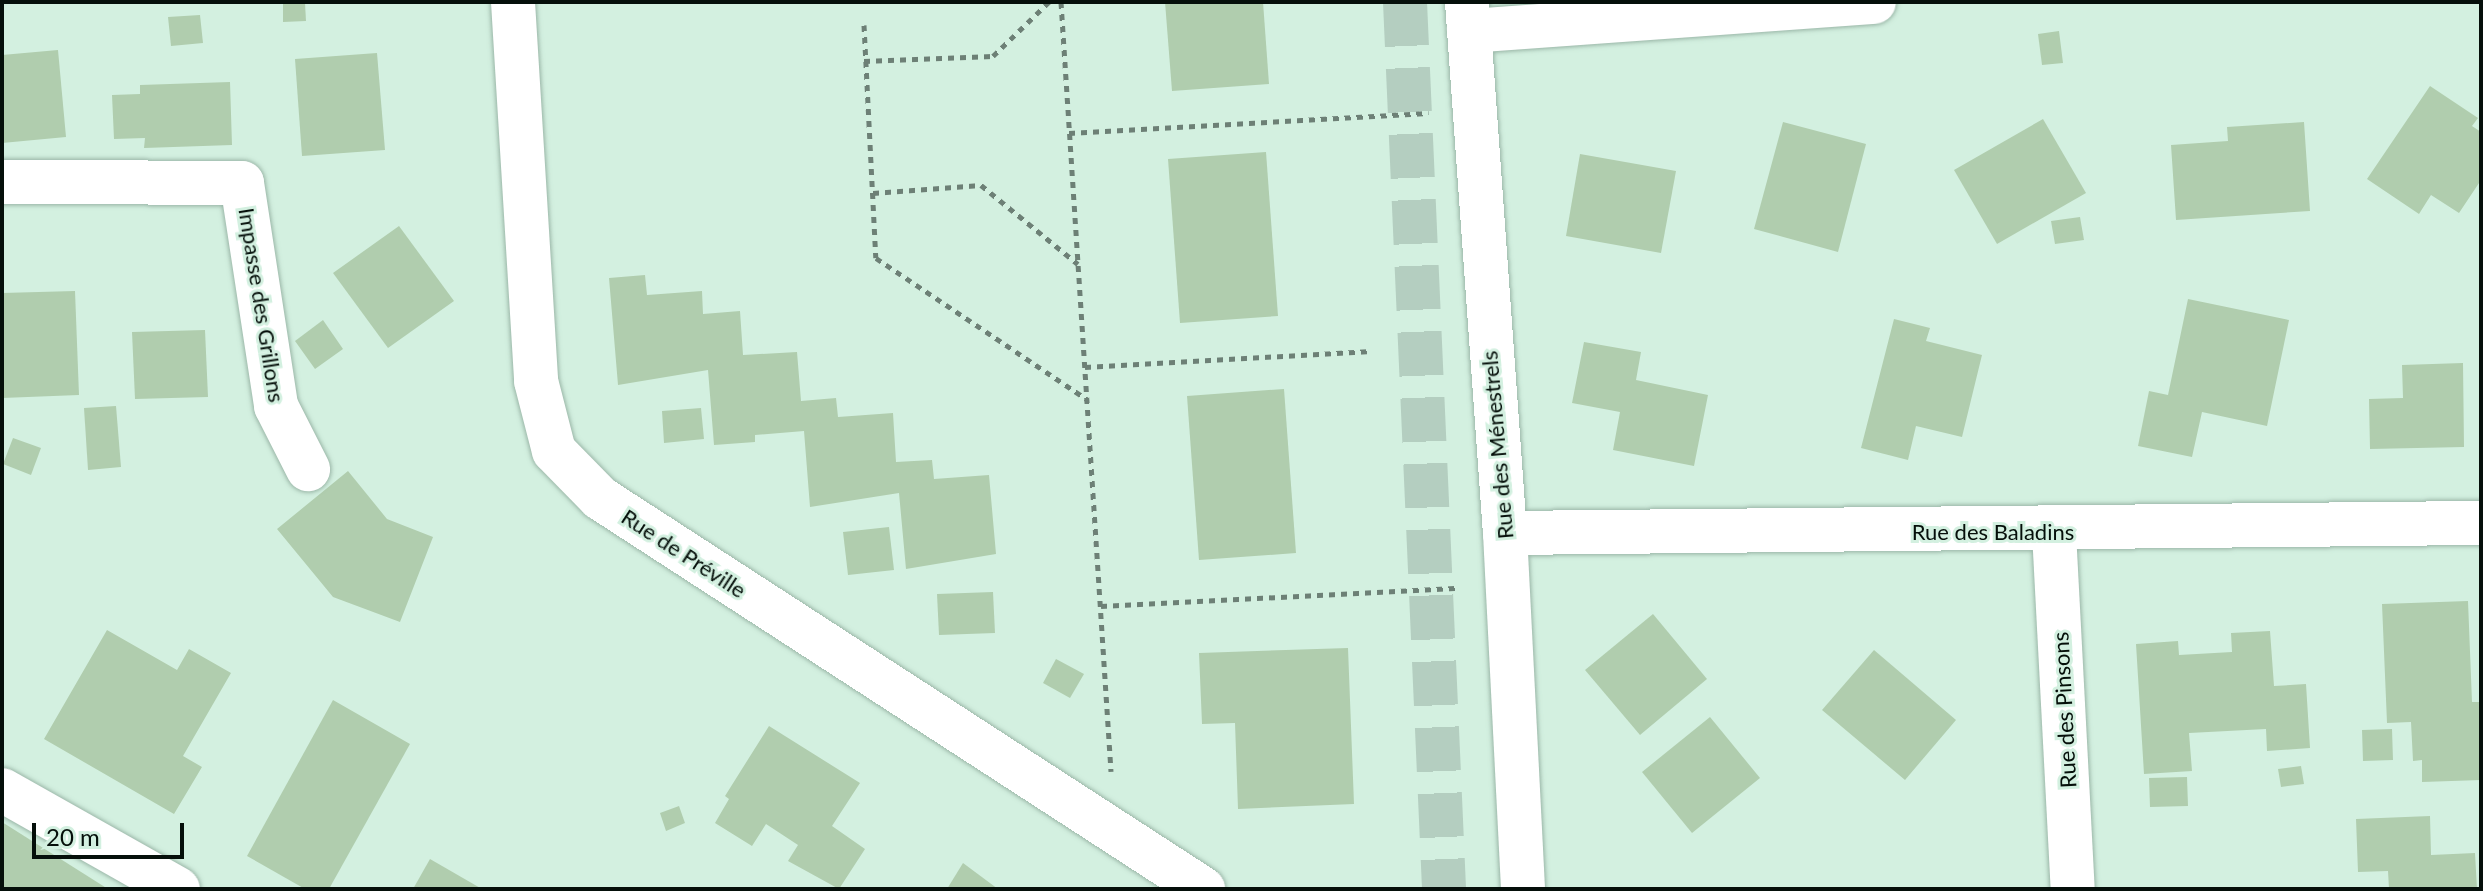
<!DOCTYPE html>
<meta charset="utf-8">
<style>
body{margin:0}
#map{position:relative;width:2483px;height:891px;overflow:hidden;background:#d3f0e0;font-family:Lato,sans-serif}
div>[style]{position:absolute}
[style*='--x']{left:calc(var(--x)*1px);top:calc(var(--y)*1px);width:calc(var(--w)*1px);rotate:calc(var(--a)*1deg)}
.building>*{inset:0;background:#b0cdae}
.highway-tunnel>*{height:44px;margin-top:-22px;transform-origin:0;background:repeating-linear-gradient(90deg,#b4cec0 0 44px,transparent 0 66px)}
.path>*{height:5px;margin-top:-2.5px;transform-origin:0;background:repeating-linear-gradient(90deg,#6d8076 0 6px,transparent 0 12px)}
.roads{filter:drop-shadow(0 0 2px #9bb7a8) drop-shadow(0 0 2px #9bb7a8)}
.minor>*{height:44px;margin:-22px;padding:0 22px;transform-origin:22px;border-radius:22px;background:#fff}
span{translate:-50% -50%;white-space:nowrap;text-align:center;line-height:1.15;-webkit-text-stroke:6px #d3f0e0;paint-order:stroke}
.street-label{font-size:22px;color:#050f0a}
.frame{position:absolute;inset:0;border:4px solid #050f0a;pointer-events:none}
.scale{position:absolute;left:32px;top:823px;width:152px;height:36px;box-sizing:border-box;border:4px solid #050f0a;border-top:0;padding-left:10px;font-size:24px;line-height:28px;white-space:nowrap;color:#050f0a;-webkit-text-stroke:6px #d3f0e0;paint-order:stroke}
</style>
<div id="map">
<div class="building">
<i style="clip-path:polygon(1165px 2px,1263px 2px,1269px 84px,1172px 91px)"></i>
<i style="clip-path:polygon(283px 3px,305px 3px,306px 21px,283px 22px)"></i>
<i style="clip-path:polygon(200px 15px,203px 43px,171px 46px,168px 17px)"></i>
<i style="clip-path:polygon(2059px 31px,2063px 63px,2042px 65px,2038px 34px)"></i>
<i style="clip-path:polygon(58px 50px,66px 137px,2px 143px,2px 55px)"></i>
<i style="clip-path:polygon(377px 53px,385px 150px,302px 156px,295px 59px)"></i>
<i style="clip-path:polygon(230px 82px,232px 145px,144px 148px,145px 138px,114px 139px,112px 95px,140px 94px,140px 85px)"></i>
<i style="clip-path:polygon(2430px 86px,2478px 118px,2472px 126px,2481px 132px,2481px 180px,2459px 213px,2431px 195px,2419px 214px,2367px 179px)"></i>
<i style="clip-path:polygon(2043px 119px,2086px 193px,1997px 244px,1954px 170px)"></i>
<i style="clip-path:polygon(1783px 122px,1866px 144px,1838px 252px,1754px 229px)"></i>
<i style="clip-path:polygon(2304px 122px,2310px 211px,2176px 220px,2171px 145px,2228px 141px,2227px 127px)"></i>
<i style="clip-path:polygon(1266px 152px,1278px 316px,1180px 323px,1168px 159px)"></i>
<i style="clip-path:polygon(1580px 154px,1676px 171px,1661px 253px,1566px 236px)"></i>
<i style="clip-path:polygon(2080px 217px,2084px 240px,2055px 244px,2051px 221px)"></i>
<i style="clip-path:polygon(399px 226px,454px 301px,388px 348px,333px 273px)"></i>
<i style="clip-path:polygon(645px 275px,647px 295px,702px 291px,703px 314px,740px 311px,743px 355px,797px 352px,801px 401px,836px 398px,838px 417px,893px 413px,896px 462px,932px 460px,934px 479px,989px 475px,996px 554px,906px 569px,899px 493px,810px 507px,804px 431px,755px 435px,755px 442px,714px 445px,708px 370px,618px 385px,609px 278px)"></i>
<i style="clip-path:polygon(75px 291px,79px 395px,2px 398px,2px 293px)"></i>
<i style="clip-path:polygon(2188px 299px,2289px 320px,2267px 426px,2202px 412px,2192px 457px,2138px 446px,2149px 391px,2168px 395px)"></i>
<i style="clip-path:polygon(1894px 319px,1930px 328px,1926px 341px,1982px 355px,1962px 437px,1916px 426px,1908px 460px,1861px 448px)"></i>
<i style="clip-path:polygon(323px 320px,343px 349px,315px 369px,295px 341px)"></i>
<i style="clip-path:polygon(205px 330px,208px 397px,135px 399px,132px 332px)"></i>
<i style="clip-path:polygon(1584px 342px,1641px 352px,1636px 380px,1708px 395px,1694px 466px,1613px 450px,1620px 412px,1572px 403px)"></i>
<i style="clip-path:polygon(2463px 363px,2464px 447px,2370px 449px,2369px 399px,2403px 398px,2402px 365px)"></i>
<i style="clip-path:polygon(1284px 389px,1296px 553px,1199px 560px,1187px 396px)"></i>
<i style="clip-path:polygon(116px 406px,121px 467px,88px 470px,84px 408px)"></i>
<i style="clip-path:polygon(701px 408px,704px 439px,664px 443px,662px 411px)"></i>
<i style="clip-path:polygon(13px 438px,41px 448px,31px 475px,3px 464px)"></i>
<i style="clip-path:polygon(348px 471px,387px 519px,433px 537px,400px 622px,333px 597px,277px 529px)"></i>
<i style="clip-path:polygon(889px 527px,894px 570px,848px 575px,843px 532px)"></i>
<i style="clip-path:polygon(993px 592px,995px 633px,939px 635px,937px 594px)"></i>
<i style="clip-path:polygon(2468px 601px,2472px 702px,2481px 702px,2481px 780px,2422px 782px,2422px 760px,2413px 761px,2411px 722px,2387px 723px,2382px 604px)"></i>
<i style="clip-path:polygon(1653px 614px,1707px 679px,1640px 735px,1585px 670px)"></i>
<i style="clip-path:polygon(107px 630px,177px 670px,189px 649px,231px 673px,183px 756px,202px 767px,174px 814px,44px 739px)"></i>
<i style="clip-path:polygon(2270px 631px,2274px 686px,2306px 684px,2310px 748px,2267px 751px,2266px 729px,2189px 733px,2192px 771px,2144px 774px,2136px 644px,2178px 641px,2179px 655px,2232px 652px,2231px 633px)"></i>
<i style="clip-path:polygon(1348px 648px,1354px 804px,1238px 809px,1235px 723px,1202px 724px,1199px 653px)"></i>
<i style="clip-path:polygon(1874px 650px,1956px 720px,1905px 780px,1822px 710px)"></i>
<i style="clip-path:polygon(1056px 659px,1084px 674px,1070px 698px,1043px 683px)"></i>
<i style="clip-path:polygon(333px 700px,410px 744px,329px 889px,305px 889px,247px 856px)"></i>
<i style="clip-path:polygon(1710px 717px,1760px 778px,1692px 833px,1642px 772px)"></i>
<i style="clip-path:polygon(769px 726px,860px 783px,832px 826px,865px 849px,839px 889px,788px 861px,798px 845px,766px 824px,752px 846px,715px 823px,729px 799px,725px 796px)"></i>
<i style="clip-path:polygon(2392px 729px,2393px 760px,2363px 761px,2362px 730px)"></i>
<i style="clip-path:polygon(2301px 766px,2304px 784px,2281px 787px,2278px 769px)"></i>
<i style="clip-path:polygon(2187px 777px,2188px 806px,2150px 807px,2149px 778px)"></i>
<i style="clip-path:polygon(679px 806px,685px 823px,666px 831px,660px 813px)"></i>
<i style="clip-path:polygon(2430px 816px,2431px 855px,2475px 853px,2477px 889px,2389px 889px,2388px 871px,2358px 872px,2356px 819px)"></i>
<i style="clip-path:polygon(2px 822px,108px 889px,2px 889px)"></i>
<i style="clip-path:polygon(430px 859px,482px 889px,413px 889px)"></i>
<i style="clip-path:polygon(963px 863px,998px 889px,947px 889px)"></i>
</div>
<div class="highway-tunnel">
<i style="--x:1405;--y:2;--w:888;--a:87.48"></i>
</div>
<div class="path">
<i style="--x:1061;--y:2;--w:771;--a:86.28"></i>
<i style="--x:864;--y:25;--w:233;--a:87.1"></i>
<i style="--x:876;--y:258;--w:254;--a:33.8"></i>
<i style="--x:864;--y:61;--w:129;--a:-2.2"></i>
<i style="--x:993;--y:56;--w:78;--a:-44"></i>
<i style="--x:1069;--y:133;--w:360;--a:-3.2"></i>
<i style="--x:873;--y:193;--w:108;--a:-4.2"></i>
<i style="--x:981;--y:185;--w:125;--a:39.2"></i>
<i style="--x:1085;--y:367;--w:287;--a:-3.2"></i>
<i style="--x:1101;--y:606;--w:359;--a:-2.9"></i>
</div>
<div class="roads">
<div class="minor">
<i style="--x:513;--y:2;--w:380;--a:86.5"></i>
<i style="--x:536;--y:381;--w:72;--a:75.6"></i>
<i style="--x:554;--y:451;--w:66;--a:45.6"></i>
<i style="--x:600;--y:498;--w:719;--a:32.96"></i>
<i style="--x:1467;--y:2;--w:532;--a:85.91"></i>
<i style="--x:1505;--y:533;--w:356;--a:87.1"></i>
<i style="--x:1469;--y:31;--w:406;--a:-4.1"></i>
<i style="--x:2;--y:182;--w:240;--a:0.2"></i>
<i style="--x:242;--y:183;--w:226;--a:81.3"></i>
<i style="--x:276;--y:406;--w:71;--a:63.1"></i>
<i style="--x:2054;--y:532;--w:358;--a:87"></i>
<i style="--x:1505;--y:533;--w:976;--a:-0.59"></i>
<i style="--x:2;--y:790;--w:202;--a:29.4"></i>
</div>
</div>
<div class="street-label">
<span style="left:262px;top:305px;rotate:81deg">Impasse des Grillons</span>
<span style="left:1497px;top:445px;rotate:-95deg">Rue des Ménestrels</span>
<span style="left:1993px;top:532px">Rue des Baladins</span>
<span style="left:684px;top:553px;rotate:33deg">Rue de Préville</span>
<span style="left:2064px;top:710px;rotate:-93deg">Rue des Pinsons</span>
</div>
<div class="frame"></div>
<div class="scale">20 m</div>
</div>
